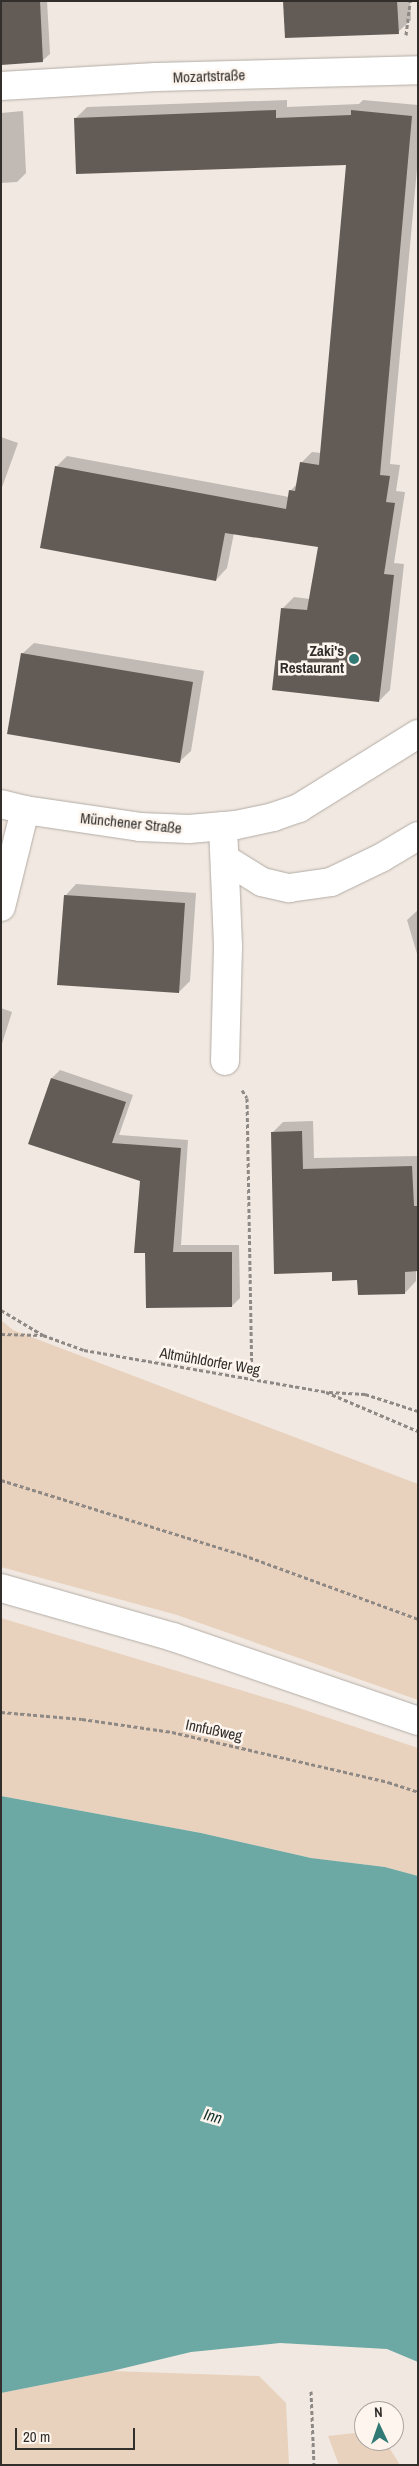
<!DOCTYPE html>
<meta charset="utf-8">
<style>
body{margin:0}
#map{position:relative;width:419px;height:2466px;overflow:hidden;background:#f0e8e1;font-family:"Archivo Narrow",sans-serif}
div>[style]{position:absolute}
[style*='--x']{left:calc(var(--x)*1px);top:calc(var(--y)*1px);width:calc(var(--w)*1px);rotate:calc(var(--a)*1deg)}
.green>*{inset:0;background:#e9d2bd}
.water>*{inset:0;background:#6da9a4}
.shadow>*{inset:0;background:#0003}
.building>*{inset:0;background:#635c56}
.path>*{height:3px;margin-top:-1.5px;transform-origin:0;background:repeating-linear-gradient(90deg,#8f8985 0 4px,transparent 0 6.5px)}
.roads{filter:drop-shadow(0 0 1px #b3aca5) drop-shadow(0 0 1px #b3aca5)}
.minor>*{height:28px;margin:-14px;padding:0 14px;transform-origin:14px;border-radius:14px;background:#fff}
.major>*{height:28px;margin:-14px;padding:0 14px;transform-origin:14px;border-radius:14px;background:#fff}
.dots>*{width:14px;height:14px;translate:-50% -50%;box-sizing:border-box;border:2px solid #fdf5ee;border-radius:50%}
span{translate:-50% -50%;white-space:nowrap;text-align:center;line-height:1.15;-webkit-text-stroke:5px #fdf5ee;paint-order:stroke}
.street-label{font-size:15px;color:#312e2c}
.poi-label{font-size:15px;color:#312e2c;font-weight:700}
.right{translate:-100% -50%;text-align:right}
.water-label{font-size:16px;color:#11302e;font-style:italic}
.frame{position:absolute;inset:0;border:2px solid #312e2c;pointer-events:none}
.north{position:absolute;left:354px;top:2401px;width:50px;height:50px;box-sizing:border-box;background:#fdf5ee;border:1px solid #aba5a0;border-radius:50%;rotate:357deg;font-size:14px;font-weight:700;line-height:20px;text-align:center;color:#312e2c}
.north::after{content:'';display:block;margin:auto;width:18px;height:22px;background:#317974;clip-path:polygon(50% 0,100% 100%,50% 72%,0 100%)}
.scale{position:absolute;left:15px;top:2428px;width:120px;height:22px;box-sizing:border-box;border:2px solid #312e2c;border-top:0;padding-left:6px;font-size:15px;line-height:18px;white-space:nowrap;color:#312e2c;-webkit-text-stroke:4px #fdf5ee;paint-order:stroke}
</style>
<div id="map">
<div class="green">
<i style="clip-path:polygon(1px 1320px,13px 1330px,418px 1484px,418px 1700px,177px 1615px,1px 1567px)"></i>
<i style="clip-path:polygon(1px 1618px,290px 1705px,418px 1748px,418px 1876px,385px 1867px,311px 1858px,201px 1833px,1px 1796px)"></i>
<i style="clip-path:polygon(112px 2371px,259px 2376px,286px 2403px,289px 2465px,1px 2465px,1px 2393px)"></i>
<i style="clip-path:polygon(364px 2432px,364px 2441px,385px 2441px,400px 2465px,339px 2465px,328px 2436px)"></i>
</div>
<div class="water">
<i style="clip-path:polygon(1px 1796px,201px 1833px,311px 1858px,385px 1867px,418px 1876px,418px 2362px,387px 2349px,280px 2343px,191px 2352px,112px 2371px,1px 2393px)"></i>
</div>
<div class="shadow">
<i style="clip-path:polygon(1px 1px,47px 1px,50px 54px,42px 61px)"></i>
<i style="clip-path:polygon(285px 1px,410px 1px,411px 20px,398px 32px)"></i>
<i style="clip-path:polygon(287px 100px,287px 107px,359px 104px,363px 100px,418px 105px,418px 158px,390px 464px,400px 465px,396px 491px,405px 492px,394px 563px,404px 564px,390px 690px,379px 701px,283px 608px,294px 597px,310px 599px,320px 546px,234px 533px,227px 568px,216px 580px,56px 467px,67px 456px,289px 497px,290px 491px,298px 483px,301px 463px,312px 452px,321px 453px,347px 163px,76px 118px,87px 107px)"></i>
<i style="clip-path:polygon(23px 111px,26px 173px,17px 182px,1px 183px,1px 113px)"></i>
<i style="clip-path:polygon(1px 437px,18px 443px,1px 490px)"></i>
<i style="clip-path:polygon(34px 643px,204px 671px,191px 751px,179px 762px,22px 654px)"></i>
<i style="clip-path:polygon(76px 884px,196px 893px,190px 981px,179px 992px,65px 896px)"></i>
<i style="clip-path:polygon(418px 910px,418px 957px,407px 920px)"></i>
<i style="clip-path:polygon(1px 1008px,12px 1012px,1px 1047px)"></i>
<i style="clip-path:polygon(60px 1070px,133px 1095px,119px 1135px,188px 1140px,181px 1245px,239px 1245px,240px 1298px,232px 1306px,146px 1252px,141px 1180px,30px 1144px,52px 1078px)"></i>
<i style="clip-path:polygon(313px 1121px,314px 1158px,418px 1156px,418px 1270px,416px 1270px,416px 1281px,405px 1293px,333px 1271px,272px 1133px,283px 1122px)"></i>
</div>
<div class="building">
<i style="clip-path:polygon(1px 1px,40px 1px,43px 62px,1px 65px)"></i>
<i style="clip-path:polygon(283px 1px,397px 1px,399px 34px,285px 38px)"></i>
<i style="clip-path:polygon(276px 110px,276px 118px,351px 115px,351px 110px,412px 116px,380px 475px,390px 476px,386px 502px,395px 503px,384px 574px,394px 575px,379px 702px,272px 690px,281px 608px,307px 610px,318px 547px,225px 533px,216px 581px,40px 548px,55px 466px,286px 509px,289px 490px,295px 491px,300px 462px,319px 465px,346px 165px,76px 174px,74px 118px)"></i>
<i style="clip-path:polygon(21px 653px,193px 682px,180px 763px,7px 734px)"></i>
<i style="clip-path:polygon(64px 895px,185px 903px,179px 993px,57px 985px)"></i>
<i style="clip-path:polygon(51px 1078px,126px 1102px,112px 1143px,181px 1148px,173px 1252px,232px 1252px,232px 1307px,146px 1308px,145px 1253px,134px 1253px,140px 1181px,28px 1144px)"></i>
<i style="clip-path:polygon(302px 1131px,303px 1169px,412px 1166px,414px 1206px,418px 1206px,418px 1271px,405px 1272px,405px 1294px,358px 1295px,357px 1280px,332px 1281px,332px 1272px,274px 1274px,271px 1132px)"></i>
</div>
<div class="path">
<i style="--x:406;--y:35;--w:34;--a:-83"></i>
<i style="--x:242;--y:1090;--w:9;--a:58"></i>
<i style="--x:247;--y:1098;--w:282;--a:89"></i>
<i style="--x:1;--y:1310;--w:49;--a:30.8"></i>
<i style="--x:43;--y:1335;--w:44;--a:20.1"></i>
<i style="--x:84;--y:1350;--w:246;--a:9.8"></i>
<i style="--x:326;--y:1392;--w:100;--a:23"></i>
<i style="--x:1;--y:1334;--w:41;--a:1.4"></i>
<i style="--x:329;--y:1392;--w:36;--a:3"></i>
<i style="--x:365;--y:1394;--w:56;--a:17.8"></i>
<i style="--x:1;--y:1480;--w:260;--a:17.2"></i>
<i style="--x:249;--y:1557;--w:180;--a:20.1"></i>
<i style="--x:1;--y:1712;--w:81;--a:4.9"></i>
<i style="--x:82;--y:1719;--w:91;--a:8.2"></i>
<i style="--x:172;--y:1732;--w:222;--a:13"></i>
<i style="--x:388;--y:1782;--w:32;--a:18"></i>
<i style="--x:311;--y:2391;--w:74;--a:87.7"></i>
</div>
<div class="roads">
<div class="minor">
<i style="--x:1;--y:86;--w:155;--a:-3.3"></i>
<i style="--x:156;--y:77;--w:262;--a:-1.5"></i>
<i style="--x:1;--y:804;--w:25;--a:14"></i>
<i style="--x:25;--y:810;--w:116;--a:8.4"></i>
<i style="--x:140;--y:827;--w:49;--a:2.3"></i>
<i style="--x:189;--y:829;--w:47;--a:-4.9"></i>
<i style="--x:236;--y:825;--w:38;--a:-12"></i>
<i style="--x:273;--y:817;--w:28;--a:-19"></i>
<i style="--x:299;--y:808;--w:140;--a:-31.9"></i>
<i style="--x:223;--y:826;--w:121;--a:87.6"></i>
<i style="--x:228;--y:947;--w:114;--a:91.5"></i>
<i style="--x:225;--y:859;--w:44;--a:31.9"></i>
<i style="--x:262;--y:882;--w:28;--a:13"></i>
<i style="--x:289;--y:888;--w:42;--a:-8.1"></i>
<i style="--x:331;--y:882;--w:55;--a:-25.6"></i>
<i style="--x:381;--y:858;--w:43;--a:-30.7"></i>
<i style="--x:1;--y:907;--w:100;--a:-76.1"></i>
</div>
<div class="major">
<i style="--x:1;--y:1588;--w:179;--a:15.9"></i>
<i style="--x:173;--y:1637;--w:259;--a:18.9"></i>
</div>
</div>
<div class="dots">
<i style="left:354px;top:659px;background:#317974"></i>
</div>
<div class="street-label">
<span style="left:209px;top:76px;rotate:-2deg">Mozartstraße</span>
<span style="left:131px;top:823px;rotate:6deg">Münchener Straße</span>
<span style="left:210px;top:1361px;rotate:10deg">Altmühldorfer Weg</span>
<span style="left:214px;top:1730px;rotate:12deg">Innfußweg</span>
</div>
<div class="poi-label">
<span class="right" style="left:344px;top:659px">Zaki's<br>Restaurant</span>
</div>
<div class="water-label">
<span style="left:213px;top:2116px;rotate:16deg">Inn</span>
</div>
<div class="frame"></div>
<div class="north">N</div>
<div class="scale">20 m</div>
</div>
